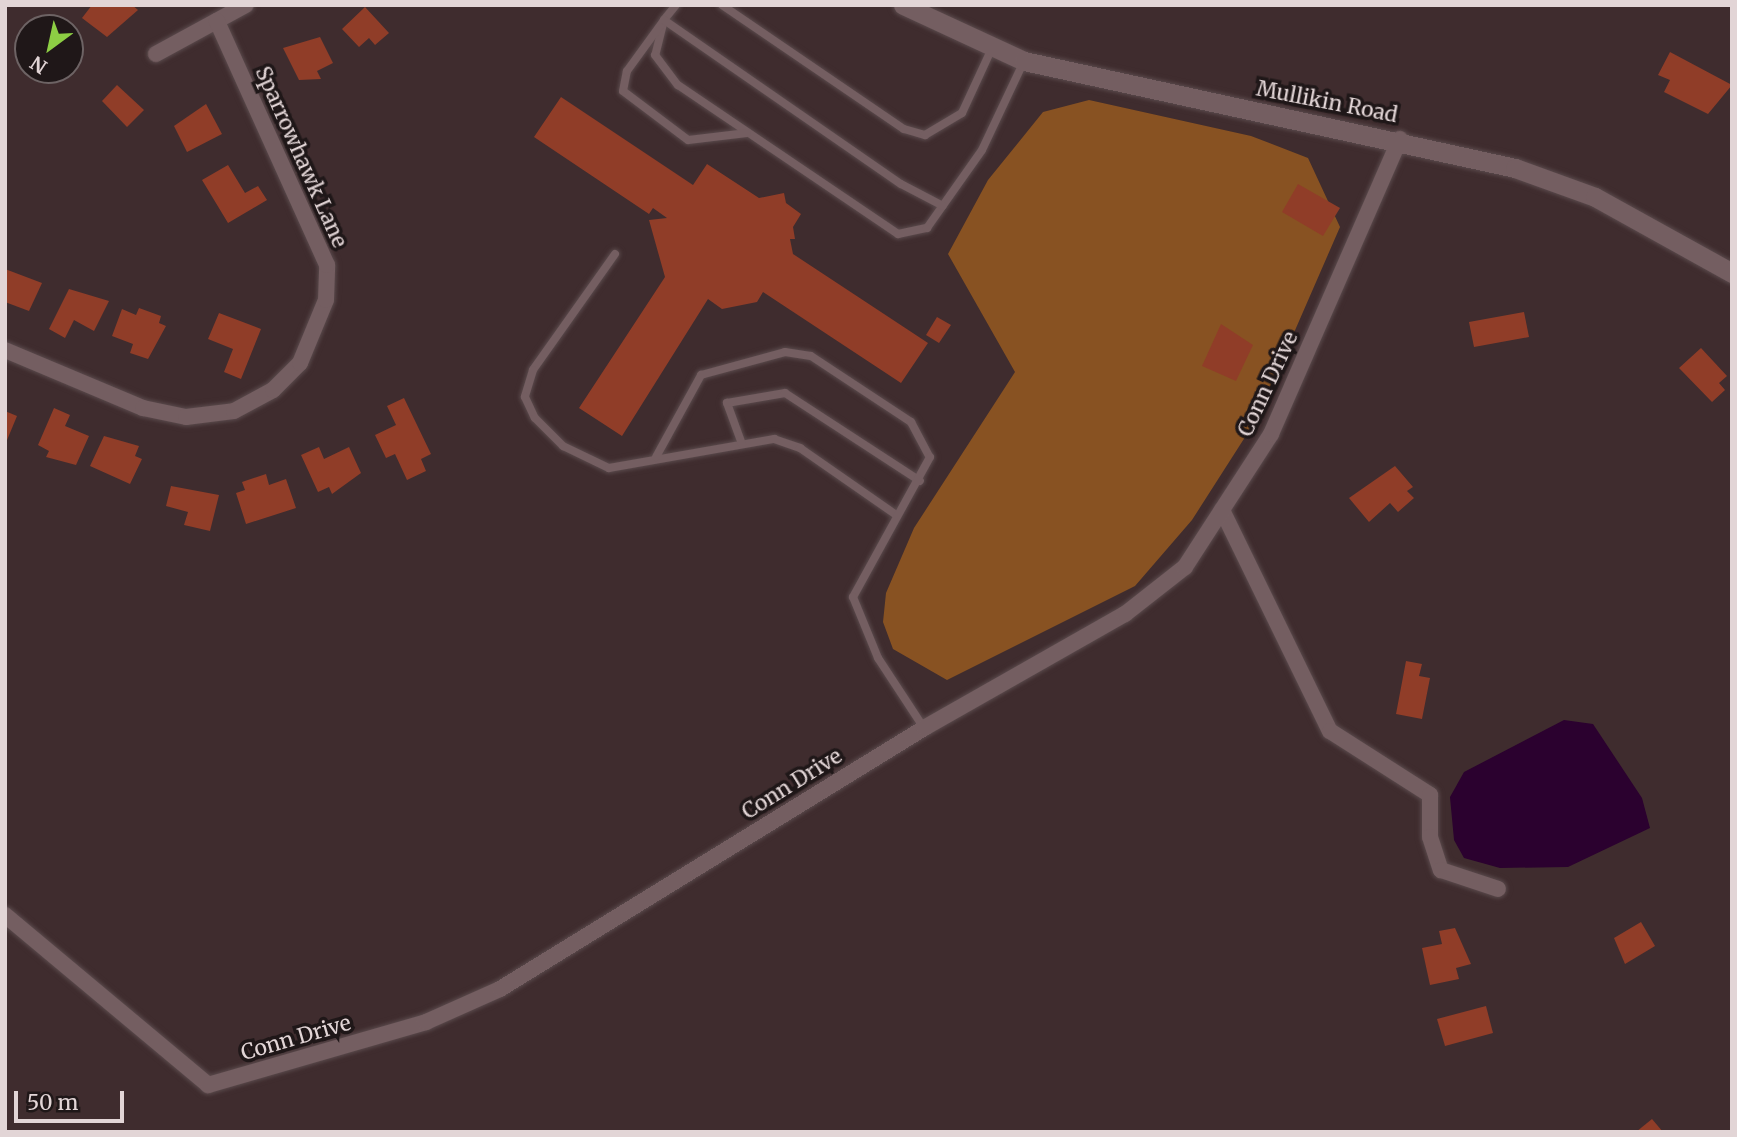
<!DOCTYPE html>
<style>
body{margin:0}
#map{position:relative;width:1737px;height:1137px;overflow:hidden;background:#3f2c2e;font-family:Merriweather,serif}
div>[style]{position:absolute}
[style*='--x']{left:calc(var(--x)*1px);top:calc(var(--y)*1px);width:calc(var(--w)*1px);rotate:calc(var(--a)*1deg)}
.forest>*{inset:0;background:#885222}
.water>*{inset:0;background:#2b012f}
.building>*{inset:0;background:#903d28}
.roads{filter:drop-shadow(0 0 2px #5a4a4c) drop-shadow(0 0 2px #5a4a4c)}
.service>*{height:8px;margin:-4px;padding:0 4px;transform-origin:4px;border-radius:4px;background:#745e61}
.minor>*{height:16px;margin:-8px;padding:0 8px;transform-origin:8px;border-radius:8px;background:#745e61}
.tertiary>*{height:19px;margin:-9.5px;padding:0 9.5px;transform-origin:9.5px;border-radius:9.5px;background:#745e61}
span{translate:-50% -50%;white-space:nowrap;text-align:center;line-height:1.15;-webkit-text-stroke:7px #1f1718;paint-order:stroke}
.street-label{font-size:21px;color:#e2d5d6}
.frame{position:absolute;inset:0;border:7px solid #e2d5d6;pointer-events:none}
.north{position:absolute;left:14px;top:14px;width:70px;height:70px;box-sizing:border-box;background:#1f1718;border:2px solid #6d6364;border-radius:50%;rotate:213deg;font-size:19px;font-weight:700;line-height:28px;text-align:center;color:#e2d5d6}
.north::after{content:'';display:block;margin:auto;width:24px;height:32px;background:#8dce44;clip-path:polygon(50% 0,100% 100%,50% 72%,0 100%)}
.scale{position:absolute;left:14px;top:1091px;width:110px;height:32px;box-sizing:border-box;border:4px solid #e2d5d6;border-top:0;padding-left:9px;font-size:21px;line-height:24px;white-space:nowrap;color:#e2d5d6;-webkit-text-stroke:5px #1f1718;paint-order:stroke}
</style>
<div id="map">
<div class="forest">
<i style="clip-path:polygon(1089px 100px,1251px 136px,1308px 158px,1340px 227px,1256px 420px,1192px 520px,1135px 586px,947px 680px,893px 649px,883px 622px,886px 593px,914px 528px,1015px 372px,948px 254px,988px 180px,1043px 112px)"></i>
</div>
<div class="water">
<i style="clip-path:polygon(1564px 720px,1593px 724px,1642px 798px,1650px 828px,1568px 867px,1500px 868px,1464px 858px,1454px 840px,1450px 797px,1464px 772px)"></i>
</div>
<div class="building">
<i style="clip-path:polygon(92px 5px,132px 5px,138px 10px,107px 37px,82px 18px)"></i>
<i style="clip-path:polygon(365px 7px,389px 33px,375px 45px,369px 38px,359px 47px,342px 29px)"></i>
<i style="clip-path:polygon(320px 37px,333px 63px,317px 71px,321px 79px,299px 80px,283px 48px)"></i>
<i style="clip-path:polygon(1670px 52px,1732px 85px,1708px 114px,1664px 92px,1670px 80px,1658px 75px)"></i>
<i style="clip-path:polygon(117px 85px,144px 110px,127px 127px,102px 101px)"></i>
<i style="clip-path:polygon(561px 97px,693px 185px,707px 164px,759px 198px,784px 193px,786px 203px,801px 214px,793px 227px,795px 239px,790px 239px,793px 254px,928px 343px,901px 383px,763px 292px,757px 302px,722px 309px,708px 299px,622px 436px,579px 408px,665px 277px,649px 220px,667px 218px,653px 208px,649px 214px,534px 137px)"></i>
<i style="clip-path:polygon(206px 104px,222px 134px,187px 152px,174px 126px)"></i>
<i style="clip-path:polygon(228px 165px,245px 193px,258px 186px,267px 200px,228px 223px,202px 180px)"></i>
<i style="clip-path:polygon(1298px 184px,1340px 208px,1323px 236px,1282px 212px)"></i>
<i style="clip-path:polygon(5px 269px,42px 283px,29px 311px,5px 302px)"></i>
<i style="clip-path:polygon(69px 289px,109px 301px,94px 331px,74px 320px,65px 338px,49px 329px)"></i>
<i style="clip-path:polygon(139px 308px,161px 316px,159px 323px,166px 326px,148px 359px,130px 353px,133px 344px,112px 336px,122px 309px,136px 315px)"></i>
<i style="clip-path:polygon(1524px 312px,1529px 337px,1474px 347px,1469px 322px)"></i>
<i style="clip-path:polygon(219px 313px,261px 329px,241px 379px,224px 372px,233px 349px,208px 339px)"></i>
<i style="clip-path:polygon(937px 317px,951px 325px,939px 343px,926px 335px)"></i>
<i style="clip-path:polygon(1221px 324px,1253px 345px,1236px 381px,1202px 366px)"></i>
<i style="clip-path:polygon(1701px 348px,1727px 376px,1719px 383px,1725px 390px,1712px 402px,1679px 368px)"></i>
<i style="clip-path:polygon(404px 398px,431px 454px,421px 459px,426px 471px,407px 480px,395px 454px,386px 458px,375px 435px,396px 425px,387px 406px)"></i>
<i style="clip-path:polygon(54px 408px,70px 415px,65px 426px,89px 436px,76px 465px,46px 457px,49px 451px,38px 445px)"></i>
<i style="clip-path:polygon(5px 411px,17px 416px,5px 445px)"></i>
<i style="clip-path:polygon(104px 436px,139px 446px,135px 456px,142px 459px,130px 484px,90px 466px)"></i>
<i style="clip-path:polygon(319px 447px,324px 459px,349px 447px,361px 473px,332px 494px,329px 487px,318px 492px,301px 455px)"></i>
<i style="clip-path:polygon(1395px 466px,1413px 487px,1407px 491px,1414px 498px,1398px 512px,1390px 503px,1369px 522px,1349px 498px)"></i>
<i style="clip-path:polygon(266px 474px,269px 485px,286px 479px,296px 508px,246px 524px,236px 493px,245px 490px,242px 482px)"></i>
<i style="clip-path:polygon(171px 486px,219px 495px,210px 531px,184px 525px,188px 512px,166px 506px)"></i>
<i style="clip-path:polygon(1406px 661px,1422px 664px,1419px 676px,1430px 678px,1422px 719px,1396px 714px)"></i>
<i style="clip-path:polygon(1641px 922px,1655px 946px,1625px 964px,1614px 938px)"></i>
<i style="clip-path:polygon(1455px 928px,1471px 964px,1456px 968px,1459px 979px,1430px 985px,1422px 948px,1442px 944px,1439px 931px)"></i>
<i style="clip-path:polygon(1486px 1006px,1493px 1033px,1445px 1046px,1437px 1019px)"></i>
<i style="clip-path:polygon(1652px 1119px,1663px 1132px,1636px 1132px)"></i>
</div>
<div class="roads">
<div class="service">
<i style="--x:676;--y:5;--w:19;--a:129"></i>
<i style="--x:664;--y:20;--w:36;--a:104"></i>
<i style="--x:655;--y:55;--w:38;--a:53"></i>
<i style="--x:678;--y:85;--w:266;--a:34.1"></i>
<i style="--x:898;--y:234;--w:30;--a:-12"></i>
<i style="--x:927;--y:228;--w:95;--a:-54.8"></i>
<i style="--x:982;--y:150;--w:98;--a:-64.7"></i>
<i style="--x:722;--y:5;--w:220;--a:34.3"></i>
<i style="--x:904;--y:129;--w:22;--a:16"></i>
<i style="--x:925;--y:135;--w:43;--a:-30.7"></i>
<i style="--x:962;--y:113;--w:72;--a:-65.2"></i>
<i style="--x:747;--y:133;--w:59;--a:173.2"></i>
<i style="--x:688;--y:140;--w:81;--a:-143"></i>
<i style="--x:623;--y:91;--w:20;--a:-79"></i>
<i style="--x:627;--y:71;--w:63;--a:-54"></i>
<i style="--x:664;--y:20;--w:288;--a:34.7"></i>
<i style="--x:901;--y:184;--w:47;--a:27.6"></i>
<i style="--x:615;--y:254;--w:142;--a:125.3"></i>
<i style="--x:533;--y:370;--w:28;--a:107"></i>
<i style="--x:525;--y:397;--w:23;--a:65"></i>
<i style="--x:535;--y:418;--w:40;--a:45"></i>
<i style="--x:563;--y:446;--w:51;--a:25.6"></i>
<i style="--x:609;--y:468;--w:168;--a:-10"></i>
<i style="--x:774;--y:439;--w:28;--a:19"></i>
<i style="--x:800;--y:448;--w:116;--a:34.8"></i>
<i style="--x:742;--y:444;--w:44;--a:-110.1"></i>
<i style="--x:727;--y:403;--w:59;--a:-9.8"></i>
<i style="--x:785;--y:393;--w:161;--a:33.1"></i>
<i style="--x:656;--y:457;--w:94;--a:-61.2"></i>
<i style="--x:701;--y:375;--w:87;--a:-15.3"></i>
<i style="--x:785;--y:352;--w:26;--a:9"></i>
<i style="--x:811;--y:356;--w:120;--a:33.4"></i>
<i style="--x:911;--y:422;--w:40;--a:62"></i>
<i style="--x:930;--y:457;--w:160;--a:118.8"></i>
<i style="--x:853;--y:597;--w:66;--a:67.7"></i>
<i style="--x:878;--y:658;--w:84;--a:56.7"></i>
</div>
<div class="minor">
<i style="--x:156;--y:54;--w:102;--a:-28.6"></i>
<i style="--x:5;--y:350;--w:150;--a:22.8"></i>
<i style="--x:143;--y:408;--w:44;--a:11.8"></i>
<i style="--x:186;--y:417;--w:48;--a:-7.1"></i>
<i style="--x:234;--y:411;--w:44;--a:-28.3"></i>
<i style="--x:273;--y:390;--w:38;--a:-45"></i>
<i style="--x:300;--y:363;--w:68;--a:-67.6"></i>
<i style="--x:326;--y:300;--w:35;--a:-88"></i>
<i style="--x:327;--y:265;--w:268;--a:-114.3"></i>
<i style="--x:1222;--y:510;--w:246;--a:64"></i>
<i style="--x:1330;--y:731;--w:119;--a:32.6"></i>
<i style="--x:1430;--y:795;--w:42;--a:90"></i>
<i style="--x:1430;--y:837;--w:35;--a:72"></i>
<i style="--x:1441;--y:870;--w:60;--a:18.4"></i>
<i style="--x:5;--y:915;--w:265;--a:39.9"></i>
<i style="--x:208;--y:1085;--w:227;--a:-16.1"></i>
<i style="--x:426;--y:1022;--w:81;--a:-24"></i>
<i style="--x:500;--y:989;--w:498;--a:-31.6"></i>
<i style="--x:924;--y:728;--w:231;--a:-29.6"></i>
<i style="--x:1125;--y:614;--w:76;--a:-38.1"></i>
<i style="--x:1185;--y:567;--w:158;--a:-57.1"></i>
<i style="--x:1271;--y:434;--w:322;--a:-66.4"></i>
</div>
<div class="tertiary">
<i style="--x:903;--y:5;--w:133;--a:24.8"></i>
<i style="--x:1024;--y:61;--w:503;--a:12.29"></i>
<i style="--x:1515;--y:168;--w:85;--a:19.9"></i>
<i style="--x:1595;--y:197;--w:157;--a:29"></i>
</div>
</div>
<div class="street-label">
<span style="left:1327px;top:102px;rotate:11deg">Mullikin Road</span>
<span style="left:301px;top:157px;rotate:66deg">Sparrowhawk Lane</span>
<span style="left:1268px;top:384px;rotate:-65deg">Conn Drive</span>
<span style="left:792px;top:784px;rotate:-32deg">Conn Drive</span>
<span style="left:296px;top:1038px;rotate:-16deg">Conn Drive</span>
</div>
<div class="frame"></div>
<div class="north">N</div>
<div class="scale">50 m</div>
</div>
